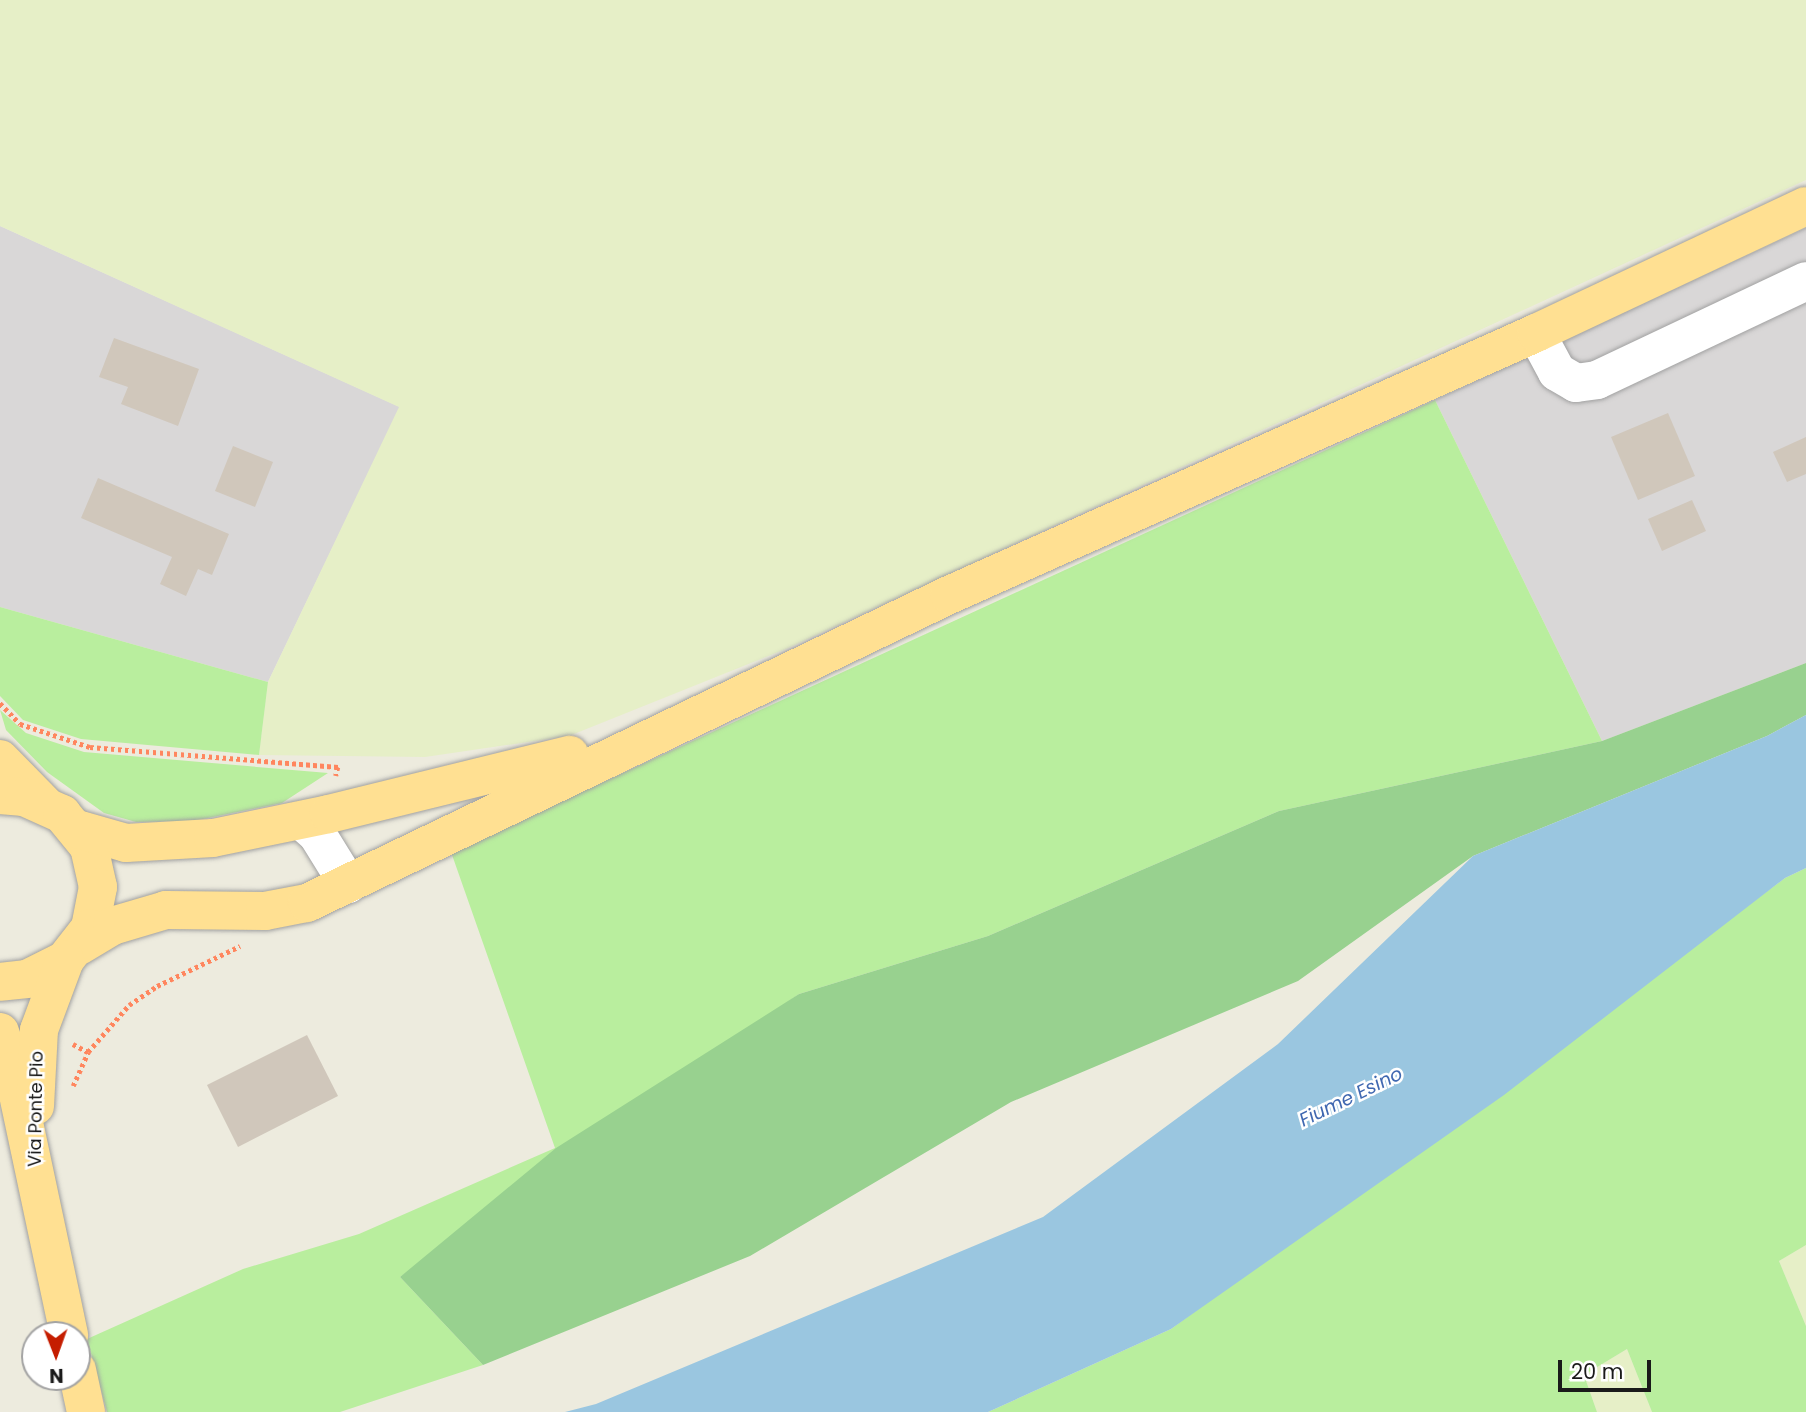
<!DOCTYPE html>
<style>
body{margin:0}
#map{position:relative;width:1806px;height:1412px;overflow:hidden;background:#edebde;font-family:Poppins,sans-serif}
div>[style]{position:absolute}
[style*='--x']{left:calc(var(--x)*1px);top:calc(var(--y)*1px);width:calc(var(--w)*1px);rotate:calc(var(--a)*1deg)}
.residential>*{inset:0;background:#d9d7d7}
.farmland>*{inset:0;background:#e6efc7}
.grass>*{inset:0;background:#b9ee9e}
.forest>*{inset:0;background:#98d18f}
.water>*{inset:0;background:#9ac6e0}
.building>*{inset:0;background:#d0c7bb}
.path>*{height:4.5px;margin-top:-2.25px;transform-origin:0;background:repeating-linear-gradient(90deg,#ff865e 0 3.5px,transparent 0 7px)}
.roads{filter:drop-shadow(0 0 2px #a1a1a1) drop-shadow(0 0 2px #a1a1a1)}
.minor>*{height:38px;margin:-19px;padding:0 19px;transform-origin:19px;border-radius:19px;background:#fff}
.major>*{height:38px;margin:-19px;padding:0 19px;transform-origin:19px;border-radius:19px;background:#ffe092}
span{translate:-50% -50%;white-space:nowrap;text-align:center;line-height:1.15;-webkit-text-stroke:5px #fff;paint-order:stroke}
.street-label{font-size:18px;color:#1a1a1a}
.water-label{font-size:19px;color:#4068b1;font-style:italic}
.north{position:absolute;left:21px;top:1321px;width:70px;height:70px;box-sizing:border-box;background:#fff;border:2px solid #a3a3a3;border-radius:50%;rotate:179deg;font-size:19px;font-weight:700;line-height:28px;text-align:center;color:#1a1a1a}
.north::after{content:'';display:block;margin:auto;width:24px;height:32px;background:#c51d00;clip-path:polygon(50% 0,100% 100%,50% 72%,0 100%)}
.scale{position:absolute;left:1558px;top:1360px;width:93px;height:32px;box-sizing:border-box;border:4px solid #1a1a1a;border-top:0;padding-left:9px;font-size:21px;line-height:24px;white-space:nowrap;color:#1a1a1a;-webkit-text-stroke:5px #fff;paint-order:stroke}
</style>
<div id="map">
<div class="residential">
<i style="clip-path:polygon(0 226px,400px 407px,268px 682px,0 607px)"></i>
<i style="clip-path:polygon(1806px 228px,1806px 663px,1602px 741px,1435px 400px)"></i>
</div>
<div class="farmland">
<i style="clip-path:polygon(0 0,1806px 0,1806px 180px,786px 649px,569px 736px,425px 757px,259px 755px,268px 682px,399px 407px,0 226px)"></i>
<i style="clip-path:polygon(1806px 1245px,1806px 1326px,1779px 1261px)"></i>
<i style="clip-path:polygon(1627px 1349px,1652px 1412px,1597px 1412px,1584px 1375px)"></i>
</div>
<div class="grass">
<i style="clip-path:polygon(1435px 400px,1602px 741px,1279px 811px,988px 936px,799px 994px,400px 1277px,483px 1365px,340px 1412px,107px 1412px,87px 1339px,243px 1269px,359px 1234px,555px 1148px,451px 852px)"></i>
<i style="clip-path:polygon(0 607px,268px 682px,259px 755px,81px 739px,23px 720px,0 696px)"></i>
<i style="clip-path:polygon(0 710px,26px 733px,84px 752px,328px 773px,282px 803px,193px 821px,136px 822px,104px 813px,47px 772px,6px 730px)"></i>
<i style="clip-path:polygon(1806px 868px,1806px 1245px,1779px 1261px,1806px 1326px,1806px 1412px,1652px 1412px,1627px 1349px,1584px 1375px,1597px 1412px,988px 1412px,1171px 1329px,1785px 878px)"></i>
</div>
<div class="forest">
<i style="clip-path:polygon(1806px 663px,1806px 715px,1767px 736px,1473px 856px,1298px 981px,1011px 1102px,750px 1256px,483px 1365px,400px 1277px,556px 1148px,799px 994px,988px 936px,1279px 811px,1602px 741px)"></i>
</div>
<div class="water">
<i style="clip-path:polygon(1806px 715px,1806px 868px,1785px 878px,1504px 1095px,1171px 1329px,988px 1412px,565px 1412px,596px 1404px,1043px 1217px,1278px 1044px,1473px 856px,1767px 736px)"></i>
</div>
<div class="building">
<i style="clip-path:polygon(114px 338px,199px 369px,178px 426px,121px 404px,128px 387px,99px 377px)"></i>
<i style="clip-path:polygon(1668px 413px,1695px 476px,1638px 500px,1611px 437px)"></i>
<i style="clip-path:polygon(1806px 437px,1806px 474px,1787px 482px,1773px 452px)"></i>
<i style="clip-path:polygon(233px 446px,273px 462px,255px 507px,215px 491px)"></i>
<i style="clip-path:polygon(98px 478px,229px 534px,212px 575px,198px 569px,186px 596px,160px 584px,172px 557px,81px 518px)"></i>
<i style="clip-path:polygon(1692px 500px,1706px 531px,1662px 551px,1648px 519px)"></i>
<i style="clip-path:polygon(307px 1035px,338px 1096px,238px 1147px,207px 1085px)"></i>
</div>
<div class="path">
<i style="--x:0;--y:703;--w:29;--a:46"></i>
<i style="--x:20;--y:724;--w:74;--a:18.2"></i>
<i style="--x:90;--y:747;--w:249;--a:4.6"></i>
<i style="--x:338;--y:767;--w:9;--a:103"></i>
<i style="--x:73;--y:1044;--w:17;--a:28"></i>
<i style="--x:73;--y:1086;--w:37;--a:-66"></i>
<i style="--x:88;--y:1052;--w:62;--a:-48.9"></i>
<i style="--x:129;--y:1005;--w:34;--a:-34"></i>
<i style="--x:157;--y:986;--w:92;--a:-25.7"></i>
</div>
<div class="roads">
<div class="minor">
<i style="--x:1536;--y:333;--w:44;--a:61.7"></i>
<i style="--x:1557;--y:372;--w:22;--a:30"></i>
<i style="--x:1576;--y:383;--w:21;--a:-8"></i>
<i style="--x:1597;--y:380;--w:231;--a:-25.3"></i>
<i style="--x:302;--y:821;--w:20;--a:41"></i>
<i style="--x:317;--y:834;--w:59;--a:58.2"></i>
</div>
<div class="major">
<i style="--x:0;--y:759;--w:63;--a:45.6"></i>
<i style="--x:0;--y:795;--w:24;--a:5"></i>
<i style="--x:24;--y:797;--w:42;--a:24.1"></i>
<i style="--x:62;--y:814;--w:43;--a:50.7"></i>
<i style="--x:89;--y:847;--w:41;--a:77.3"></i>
<i style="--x:98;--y:887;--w:42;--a:101"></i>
<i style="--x:90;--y:928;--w:41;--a:128"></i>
<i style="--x:65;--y:960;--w:42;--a:153.4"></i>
<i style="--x:27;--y:979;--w:27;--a:174"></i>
<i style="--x:77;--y:829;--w:51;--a:15.9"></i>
<i style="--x:126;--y:843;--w:87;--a:-3.3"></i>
<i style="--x:213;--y:838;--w:118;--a:-11.7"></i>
<i style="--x:329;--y:814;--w:248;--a:-13.8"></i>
<i style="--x:79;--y:946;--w:39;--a:-31"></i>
<i style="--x:112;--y:926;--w:56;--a:-16.5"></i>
<i style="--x:166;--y:910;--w:99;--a:0.6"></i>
<i style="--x:265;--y:911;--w:43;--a:-10.8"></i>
<i style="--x:307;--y:903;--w:712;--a:-25.63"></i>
<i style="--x:949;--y:595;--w:643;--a:-24.05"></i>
<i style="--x:1536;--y:333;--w:298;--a:-25.2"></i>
<i style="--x:0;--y:1032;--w:41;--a:71.6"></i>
<i style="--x:13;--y:1071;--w:270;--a:78"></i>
<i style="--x:35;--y:1106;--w:76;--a:-87"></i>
<i style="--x:39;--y:1030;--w:75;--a:-69.6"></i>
<i style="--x:77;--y:1370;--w:43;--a:77.9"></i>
</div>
</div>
<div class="street-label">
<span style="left:36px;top:1109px;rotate:-89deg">Via Ponte Pio</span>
</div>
<div class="water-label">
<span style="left:1351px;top:1097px;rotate:-26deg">Fiume Esino</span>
</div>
<div class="north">N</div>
<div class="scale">20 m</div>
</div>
